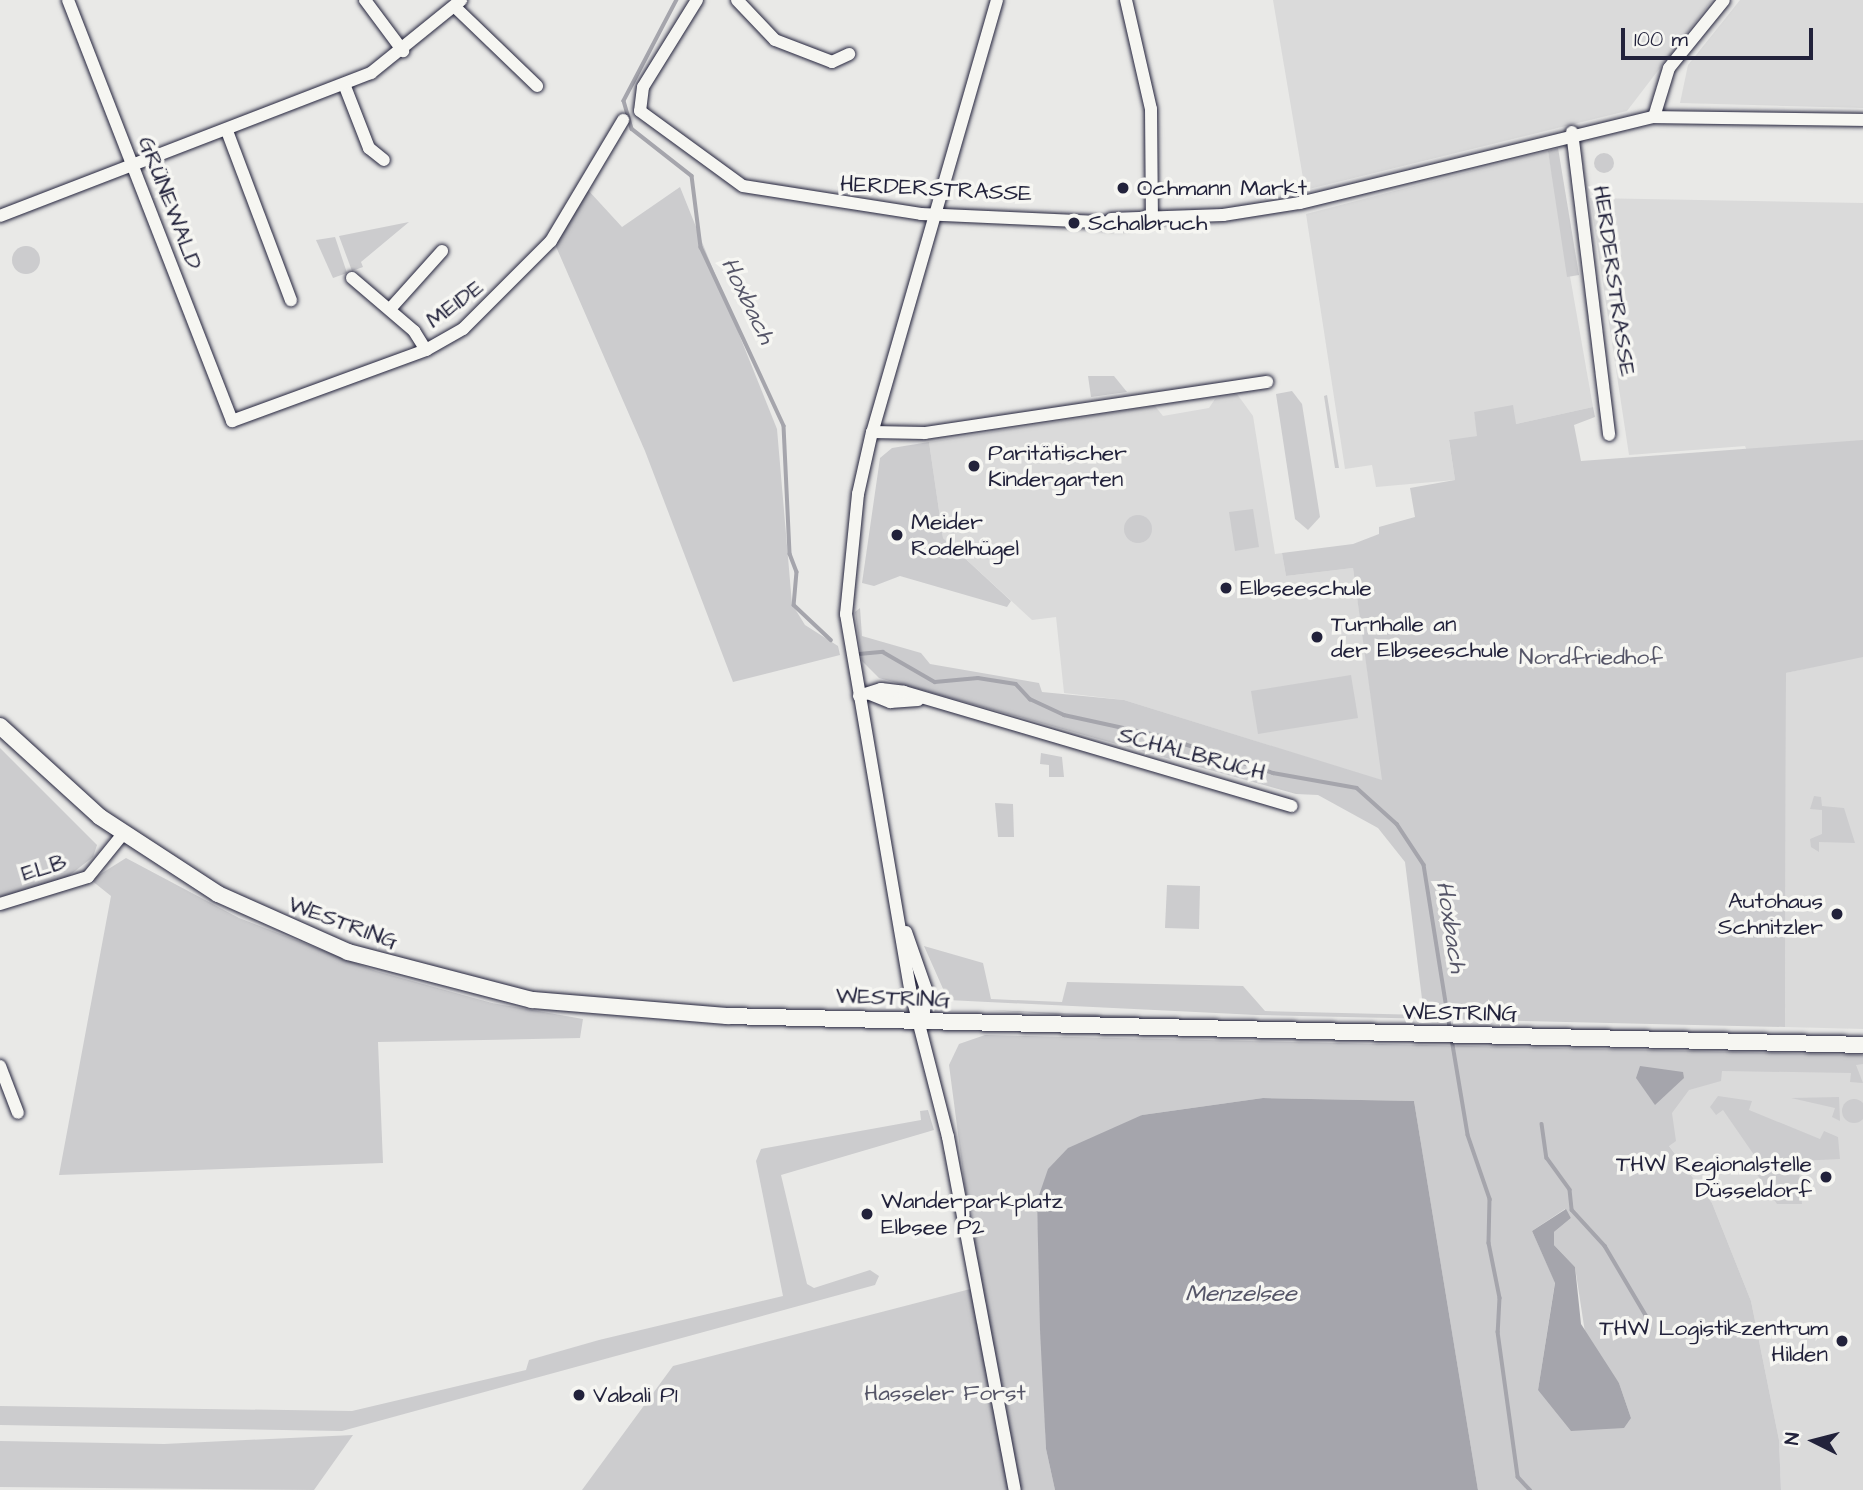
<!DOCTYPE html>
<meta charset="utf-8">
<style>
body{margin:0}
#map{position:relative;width:1863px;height:1490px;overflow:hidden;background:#e9e9e7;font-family:"Architects Daughter",sans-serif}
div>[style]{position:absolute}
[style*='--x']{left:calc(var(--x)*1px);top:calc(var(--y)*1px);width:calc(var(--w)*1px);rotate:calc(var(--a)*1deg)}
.built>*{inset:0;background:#dadada}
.green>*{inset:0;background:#ccccce}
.round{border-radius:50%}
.water>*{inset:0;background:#a5a5ac}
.stream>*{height:3.5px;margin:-1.75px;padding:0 1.75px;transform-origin:1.75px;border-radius:1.75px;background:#a5a5ac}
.roads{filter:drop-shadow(0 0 2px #22223b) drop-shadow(0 0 2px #22223b)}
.minor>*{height:12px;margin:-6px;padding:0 6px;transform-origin:6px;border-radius:6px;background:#f6f6f2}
.secondary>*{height:16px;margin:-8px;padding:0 8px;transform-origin:8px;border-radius:8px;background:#f6f6f2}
.dots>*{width:19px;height:19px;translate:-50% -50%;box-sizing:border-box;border:4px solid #f6f6f2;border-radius:50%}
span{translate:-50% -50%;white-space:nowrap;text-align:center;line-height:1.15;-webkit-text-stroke:7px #f6f6f2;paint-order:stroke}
.poi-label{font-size:23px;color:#22223b}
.left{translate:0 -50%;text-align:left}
.right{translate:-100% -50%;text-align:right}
.street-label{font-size:23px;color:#22223b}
.park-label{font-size:23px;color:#555567}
.water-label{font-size:24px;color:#565668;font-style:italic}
.north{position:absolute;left:1779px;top:1406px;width:70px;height:70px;-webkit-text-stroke:5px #f6f6f2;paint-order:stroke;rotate:276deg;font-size:19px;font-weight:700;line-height:28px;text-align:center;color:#22223b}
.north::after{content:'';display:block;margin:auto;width:24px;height:32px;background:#22223b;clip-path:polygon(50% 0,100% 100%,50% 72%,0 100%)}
.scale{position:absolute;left:1621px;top:28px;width:192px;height:32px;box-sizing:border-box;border:4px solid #22223b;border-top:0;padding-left:9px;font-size:21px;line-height:24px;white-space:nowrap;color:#22223b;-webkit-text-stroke:5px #f6f6f2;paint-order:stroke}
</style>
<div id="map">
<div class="built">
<i style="clip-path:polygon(1273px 0,1712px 0,1627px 111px,1305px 190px)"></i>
<i style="clip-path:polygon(1740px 0,1863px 0,1863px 108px,1680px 103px,1688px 65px)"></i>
<i style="clip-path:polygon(1548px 151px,1593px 407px,1516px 424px,1474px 412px,1478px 436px,1449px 441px,1455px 480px,1376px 487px,1372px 465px,1345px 469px,1306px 214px)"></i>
<i style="clip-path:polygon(1590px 198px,1863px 203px,1863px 1029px,1785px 1027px,1786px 673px,1839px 661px,1745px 446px,1629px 455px)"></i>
<i style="clip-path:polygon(1237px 394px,1253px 416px,1275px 554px,1282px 553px,1286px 576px,1353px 568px,1383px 781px,1124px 700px,1064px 693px,1056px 617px,1032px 620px,943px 538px,929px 442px,1155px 406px,1163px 416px,1209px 408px,1215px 399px)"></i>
<i style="clip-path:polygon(1600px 1054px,1863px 1064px,1863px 1490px,1781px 1490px,1779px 1440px,1751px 1301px,1712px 1203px)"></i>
</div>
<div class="green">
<i style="clip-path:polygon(1558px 148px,1579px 275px,1567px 277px,1548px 151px)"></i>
<i class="round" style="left:1594px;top:153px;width:20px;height:20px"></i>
<i style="clip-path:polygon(680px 187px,777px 429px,792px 604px,805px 625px,838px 646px,840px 655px,733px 682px,645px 451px,554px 242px,588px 190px,622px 227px)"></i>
<i style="clip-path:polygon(409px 222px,361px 262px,363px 267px,352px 271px,339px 236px)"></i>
<i style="clip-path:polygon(335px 237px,347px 273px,333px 278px,316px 240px)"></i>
<i class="round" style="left:12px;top:246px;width:28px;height:28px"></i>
<i style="clip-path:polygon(1088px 376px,1114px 376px,1127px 392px,1091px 397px)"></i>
<i style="clip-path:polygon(1292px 391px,1302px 404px,1320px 517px,1308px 530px,1295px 519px,1276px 394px)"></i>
<i style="clip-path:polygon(1327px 395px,1339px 468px,1335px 468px,1324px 396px)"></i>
<i style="clip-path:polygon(1513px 405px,1516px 424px,1593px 407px,1595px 417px,1574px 425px,1581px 461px,1863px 440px,1863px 657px,1786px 673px,1785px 1027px,1257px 1015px,948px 1000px,924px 946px,983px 963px,991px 999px,1062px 1002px,1067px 982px,1243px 986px,1265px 1011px,1424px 1015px,1405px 862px,1378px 828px,1318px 795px,1296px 794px,879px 678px,862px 661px,855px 612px,860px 608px,862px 636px,921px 653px,930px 664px,1039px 683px,1042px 692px,1124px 700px,1382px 780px,1353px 568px,1286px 576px,1282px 553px,1353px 544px,1379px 534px,1379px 527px,1415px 517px,1410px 488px,1455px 480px,1449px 440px,1477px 436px,1474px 412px)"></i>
<i style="clip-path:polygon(929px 442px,943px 538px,1011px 601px,1007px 607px,900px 576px,874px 586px,862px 583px,880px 458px,892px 448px)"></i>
<i style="clip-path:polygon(1253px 509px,1259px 547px,1235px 551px,1229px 512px)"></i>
<i class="round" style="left:1124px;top:515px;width:28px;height:28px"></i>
<i style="clip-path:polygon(1351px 675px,1358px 718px,1258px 734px,1251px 691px)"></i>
<i style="clip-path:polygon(0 748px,97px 845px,93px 857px,66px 878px,0 897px)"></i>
<i style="clip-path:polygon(1041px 753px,1062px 757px,1064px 777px,1049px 777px,1049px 765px,1040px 764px)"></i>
<i style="clip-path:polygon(1814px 796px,1821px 797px,1822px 806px,1844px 808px,1855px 843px,1819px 842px,1819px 852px,1811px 847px,1810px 839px,1822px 834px,1822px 810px,1810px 809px)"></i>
<i style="clip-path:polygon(995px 803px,1013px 804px,1014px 837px,998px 837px)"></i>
<i style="clip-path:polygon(126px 858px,239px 918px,376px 971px,492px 1003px,583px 1019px,580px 1038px,378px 1042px,383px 1163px,59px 1175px,111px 896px,91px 880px)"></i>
<i style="clip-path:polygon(1167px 885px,1200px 886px,1199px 929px,1165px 928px)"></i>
<i style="clip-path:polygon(990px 1010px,1229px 1020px,1850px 1035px,1153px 1021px)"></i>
<i style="clip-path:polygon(evenodd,985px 1035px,1863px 1055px,1863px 1064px,1856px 1065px,1863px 1083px,1850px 1082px,1851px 1073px,1722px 1071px,1721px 1081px,1689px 1090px,1672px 1113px,1676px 1141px,1669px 1146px,1712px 1203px,1751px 1301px,1779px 1440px,1781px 1490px,1478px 1490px,1414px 1101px,1263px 1098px,1142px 1115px,1037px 1201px,1046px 1449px,1055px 1490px,582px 1490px,673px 1366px,978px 1287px,949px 1065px,959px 1044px,985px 1035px,1565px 1209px,1571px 1218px,1554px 1232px,1554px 1245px,1575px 1267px,1586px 1339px,1619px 1383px,1631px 1418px,1538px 1390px,1555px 1282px,1532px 1231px,1565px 1209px)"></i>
<i style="clip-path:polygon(1718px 1096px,1752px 1101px,1749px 1110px,1820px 1139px,1824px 1131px,1838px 1137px,1840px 1159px,1798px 1161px,1802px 1204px,1777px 1204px,1754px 1170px,1761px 1165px,1723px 1110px,1716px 1115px,1710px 1107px)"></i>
<i style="clip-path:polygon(1839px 1097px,1840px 1121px,1832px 1117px,1835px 1108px,1791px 1098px)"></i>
<i class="round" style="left:1842px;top:1099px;width:24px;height:24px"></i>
<i style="clip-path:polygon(928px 1110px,934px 1130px,781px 1175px,807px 1284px,814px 1288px,870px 1270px,879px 1276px,875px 1285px,342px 1431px,0 1425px,0 1406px,352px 1411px,526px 1370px,529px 1360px,599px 1340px,783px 1296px,756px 1161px,761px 1149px,921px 1120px,920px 1111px)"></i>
<i style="clip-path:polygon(353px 1435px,314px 1490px,0 1487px,0 1441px,164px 1444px)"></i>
</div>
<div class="water">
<i style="clip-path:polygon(1640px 1066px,1683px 1072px,1684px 1078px,1655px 1105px,1636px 1078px)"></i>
<i style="clip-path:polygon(1263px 1098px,1414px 1101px,1478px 1490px,1055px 1490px,1046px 1449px,1040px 1330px,1037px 1201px,1048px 1169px,1068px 1148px,1142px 1115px)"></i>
<i style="clip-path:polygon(1566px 1209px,1571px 1218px,1554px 1232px,1554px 1245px,1575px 1267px,1581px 1324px,1619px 1383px,1631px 1418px,1624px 1428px,1571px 1431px,1538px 1390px,1555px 1283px,1532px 1231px)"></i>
</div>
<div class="stream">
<i style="--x:677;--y:0;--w:114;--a:117.7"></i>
<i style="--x:624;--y:101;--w:29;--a:74"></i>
<i style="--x:632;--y:129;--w:76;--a:38.1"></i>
<i style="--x:692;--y:176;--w:72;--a:82.8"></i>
<i style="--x:701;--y:247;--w:197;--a:65.1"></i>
<i style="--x:784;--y:426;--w:128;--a:87.3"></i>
<i style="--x:790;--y:554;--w:19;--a:69"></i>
<i style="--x:797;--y:572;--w:33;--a:95"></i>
<i style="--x:794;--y:605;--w:51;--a:43.4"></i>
<i style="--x:859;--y:654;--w:24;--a:-5"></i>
<i style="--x:883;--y:652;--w:60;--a:30"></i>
<i style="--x:935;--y:682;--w:43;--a:-5.3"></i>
<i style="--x:978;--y:678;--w:38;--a:9"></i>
<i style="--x:1016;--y:684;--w:21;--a:47"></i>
<i style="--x:1030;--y:699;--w:38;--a:25"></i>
<i style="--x:1064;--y:715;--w:98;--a:12.3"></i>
<i style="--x:1160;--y:736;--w:119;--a:18.1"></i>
<i style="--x:1273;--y:773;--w:85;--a:10.1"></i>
<i style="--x:1357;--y:788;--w:54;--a:42"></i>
<i style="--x:1397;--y:824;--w:49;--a:56.6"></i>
<i style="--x:1424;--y:865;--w:165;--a:80.9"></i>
<i style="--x:1452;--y:1039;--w:97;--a:80.5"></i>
<i style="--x:1468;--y:1135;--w:68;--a:71"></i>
<i style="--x:1490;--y:1199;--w:44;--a:91.3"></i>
<i style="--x:1489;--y:1243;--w:56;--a:78.7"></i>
<i style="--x:1500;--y:1298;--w:34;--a:93"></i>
<i style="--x:1498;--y:1332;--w:146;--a:82.1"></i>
<i style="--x:1518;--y:1477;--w:18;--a:47"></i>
<i style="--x:1542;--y:1124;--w:34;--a:82"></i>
<i style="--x:1547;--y:1158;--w:39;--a:54"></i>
<i style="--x:1570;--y:1190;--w:20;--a:84"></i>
<i style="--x:1572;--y:1210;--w:49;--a:47.5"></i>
<i style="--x:1605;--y:1246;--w:82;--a:59.4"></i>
</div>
<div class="roads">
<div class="minor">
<i style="--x:68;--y:0;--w:452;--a:68.7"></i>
<i style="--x:232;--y:421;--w:207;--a:-20.1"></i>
<i style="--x:426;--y:350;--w:43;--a:-29.6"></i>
<i style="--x:463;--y:329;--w:124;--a:-45"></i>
<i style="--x:551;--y:241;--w:141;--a:-59.2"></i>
<i style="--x:365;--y:0;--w:64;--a:53.3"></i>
<i style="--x:697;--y:0;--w:102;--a:121.8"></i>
<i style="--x:643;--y:87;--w:24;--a:97"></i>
<i style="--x:640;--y:111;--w:127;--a:36.1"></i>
<i style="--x:743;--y:186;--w:180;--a:8.9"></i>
<i style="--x:921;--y:214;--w:200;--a:2.6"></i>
<i style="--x:1121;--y:223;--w:23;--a:-13"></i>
<i style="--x:737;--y:0;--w:55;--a:46.5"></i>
<i style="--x:775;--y:40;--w:61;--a:21.1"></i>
<i style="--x:832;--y:62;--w:19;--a:-25"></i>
<i style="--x:997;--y:0;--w:450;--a:106.1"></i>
<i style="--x:872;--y:432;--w:64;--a:102.7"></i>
<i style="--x:858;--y:494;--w:121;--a:95.7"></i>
<i style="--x:846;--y:614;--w:380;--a:80.3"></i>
<i style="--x:910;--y:989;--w:153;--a:75.6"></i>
<i style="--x:948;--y:1137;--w:359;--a:79.3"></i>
<i style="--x:1126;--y:0;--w:112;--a:77.1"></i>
<i style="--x:1151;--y:109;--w:109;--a:89.5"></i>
<i style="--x:455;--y:7;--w:114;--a:43.9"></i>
<i style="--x:344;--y:84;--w:69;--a:68.7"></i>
<i style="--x:369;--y:148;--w:19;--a:39"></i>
<i style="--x:1654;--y:117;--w:51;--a:-73"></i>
<i style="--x:1669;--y:68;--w:87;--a:-51"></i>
<i style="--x:227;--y:131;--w:181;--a:69.3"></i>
<i style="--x:1572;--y:132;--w:305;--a:83"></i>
<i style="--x:0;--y:216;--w:398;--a:-21.1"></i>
<i style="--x:371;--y:73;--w:116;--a:-39"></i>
<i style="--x:1111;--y:219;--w:112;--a:-2"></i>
<i style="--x:1223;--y:215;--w:78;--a:-8.9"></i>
<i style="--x:1300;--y:203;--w:364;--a:-13.7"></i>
<i style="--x:1654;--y:117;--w:209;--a:0.8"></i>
<i style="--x:352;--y:278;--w:82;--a:40.5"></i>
<i style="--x:414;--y:331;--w:22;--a:58"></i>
<i style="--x:390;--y:309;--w:78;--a:-48.1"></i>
<i style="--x:872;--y:432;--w:53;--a:1.1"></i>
<i style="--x:925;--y:433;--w:346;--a:-8.5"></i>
<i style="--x:870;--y:694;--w:22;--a:22"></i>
<i style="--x:890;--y:702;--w:28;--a:-4"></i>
<i style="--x:859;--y:696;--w:23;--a:-18"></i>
<i style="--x:881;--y:689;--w:23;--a:7"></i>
<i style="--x:904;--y:692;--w:404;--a:16.4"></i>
<i style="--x:0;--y:904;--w:92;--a:-17.1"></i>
<i style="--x:88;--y:877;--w:55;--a:-50.9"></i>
<i style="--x:906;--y:932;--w:60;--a:70.7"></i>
<i style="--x:926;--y:989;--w:33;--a:95"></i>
<i style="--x:0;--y:1066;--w:50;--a:69"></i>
</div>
<div class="secondary">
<i style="--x:0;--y:726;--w:135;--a:42.3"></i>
<i style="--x:100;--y:817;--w:141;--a:33.1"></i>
<i style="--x:218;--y:894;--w:142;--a:24"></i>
<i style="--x:348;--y:952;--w:190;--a:14.6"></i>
<i style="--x:532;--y:1000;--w:196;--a:4.7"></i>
<i style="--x:727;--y:1016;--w:1136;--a:1.46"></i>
</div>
</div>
<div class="dots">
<i style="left:1123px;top:188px;background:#22223b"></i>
<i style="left:1074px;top:223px;background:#22223b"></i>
<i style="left:974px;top:466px;background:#22223b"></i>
<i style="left:897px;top:535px;background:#22223b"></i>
<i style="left:1226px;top:588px;background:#22223b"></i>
<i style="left:1317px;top:637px;background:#22223b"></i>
<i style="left:1837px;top:914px;background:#22223b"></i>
<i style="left:1826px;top:1177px;background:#22223b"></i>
<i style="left:867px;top:1214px;background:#22223b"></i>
<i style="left:1842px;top:1341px;background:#22223b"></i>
<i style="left:579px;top:1395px;background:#22223b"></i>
</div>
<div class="poi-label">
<span class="left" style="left:1137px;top:188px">Ochmann Markt</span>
<span class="left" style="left:1088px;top:223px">Schalbruch</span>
<span class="left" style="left:988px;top:466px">Paritätischer<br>Kindergarten</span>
<span class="left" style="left:911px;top:535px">Meider<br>Rodelhügel</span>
<span class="left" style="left:1240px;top:588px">Elbseeschule</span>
<span class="left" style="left:1331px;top:637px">Turnhalle an<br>der Elbseeschule</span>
<span class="right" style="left:1823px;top:914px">Autohaus<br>Schnitzler</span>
<span class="right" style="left:1812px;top:1177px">THW Regionalstelle<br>Düsseldorf</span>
<span class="left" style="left:881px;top:1214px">Wanderparkplatz<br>Elbsee P2</span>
<span class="right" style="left:1828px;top:1341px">THW Logistikzentrum<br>Hilden</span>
<span class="left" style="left:593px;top:1395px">Vabali P1</span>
</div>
<div class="street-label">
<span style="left:936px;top:189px;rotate:3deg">HERDERSTRASSE</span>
<span style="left:170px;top:203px;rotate:69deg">GRÜNEWALD</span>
<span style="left:1614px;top:281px;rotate:82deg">HERDERSTRASSE</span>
<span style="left:455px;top:304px;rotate:-36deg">MEIDE</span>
<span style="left:1192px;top:754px;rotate:15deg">SCHALBRUCH</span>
<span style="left:44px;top:868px;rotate:-17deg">ELB</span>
<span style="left:343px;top:923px;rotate:20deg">WESTRING</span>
<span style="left:893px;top:998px;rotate:2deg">WESTRING</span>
<span style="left:1460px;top:1013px;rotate:1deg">WESTRING</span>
</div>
<div class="park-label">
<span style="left:1591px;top:657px">Nordfriedhof</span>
<span style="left:945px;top:1393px">Hasseler Forst</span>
</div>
<div class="water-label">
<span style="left:747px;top:301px;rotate:64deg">Hoxbach</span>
<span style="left:1450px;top:927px;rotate:81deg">Hoxbach</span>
<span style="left:1241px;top:1295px">Menzelsee</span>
</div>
<div class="north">N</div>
<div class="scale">100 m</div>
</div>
